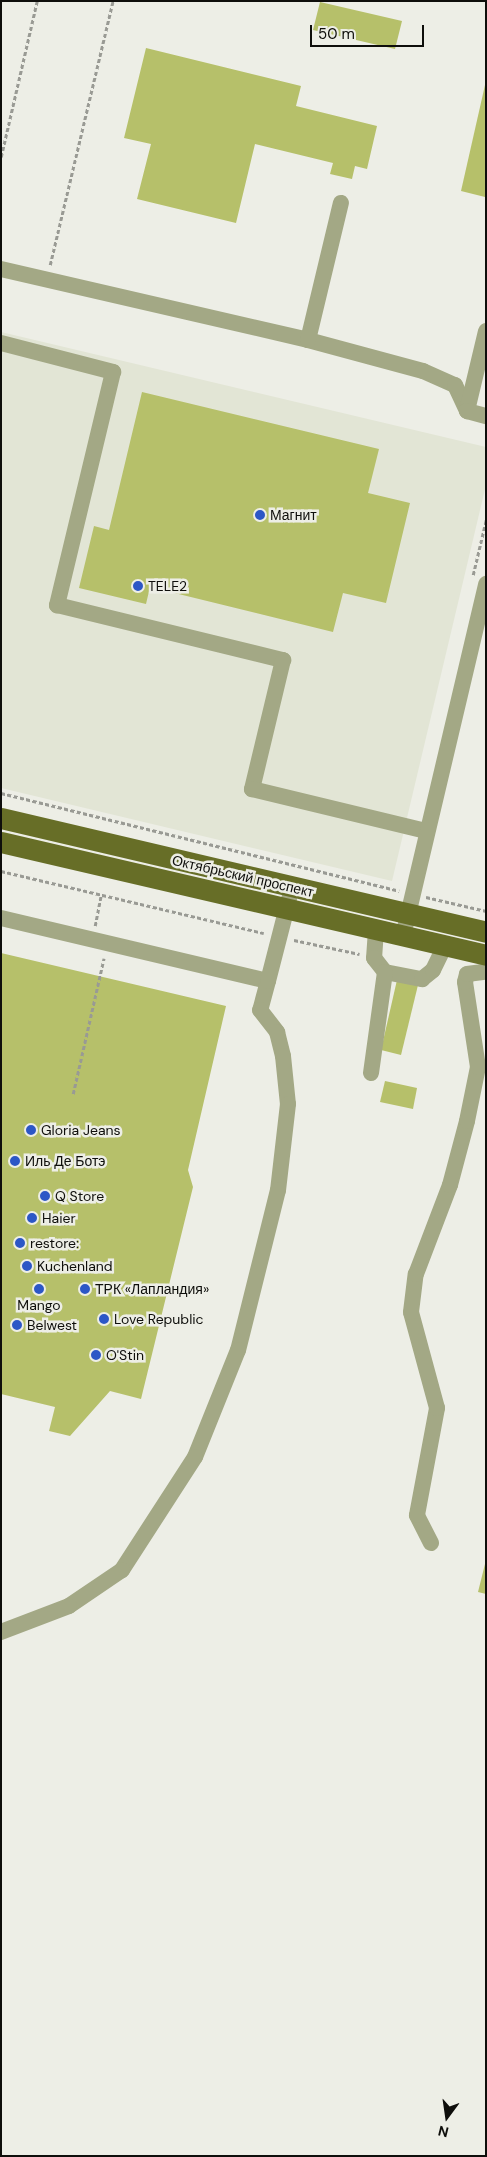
<!DOCTYPE html>
<meta charset="utf-8">
<style>
body{margin:0}
#map{position:relative;width:487px;height:2157px;overflow:hidden;background:#edeee6;font-family:"DM Sans",sans-serif}
div>[style]{position:absolute}
[style*='--x']{left:calc(var(--x)*1px);top:calc(var(--y)*1px);width:calc(var(--w)*1px);rotate:calc(var(--a)*1deg)}
.built>*{inset:0;background:#e2e5d5}
.building>*{inset:0;background:#b6c06a}
.path>*{height:2.5px;margin-top:-1.25px;transform-origin:0;background:repeating-linear-gradient(90deg,#999a94 0 4px,transparent 0 6.5px)}
.minor>*{height:16px;margin:-8px;padding:0 8px;transform-origin:8px;border-radius:8px;background:#a3a885}
.major>*{height:21px;margin:-10.5px;padding:0 10.5px;transform-origin:10.5px;border-radius:10.5px;background:#676e27}
.dots>*{width:14px;height:14px;translate:-50% -50%;box-sizing:border-box;border:2px solid #edeee6;border-radius:50%}
span{translate:-50% -50%;white-space:nowrap;text-align:center;line-height:1.15;-webkit-text-stroke:5px #edeee6;paint-order:stroke}
.poi-label{font-size:14px;color:#0e0e0b}
.left{translate:0 -50%;text-align:left}
.street-label{font-size:14px;color:#0e0e0b}
.frame{position:absolute;inset:0;border:2px solid #0e0e0b;pointer-events:none}
.north{position:absolute;left:422px;top:2092px;width:50px;height:50px;-webkit-text-stroke:4px #edeee6;paint-order:stroke;rotate:194deg;font-size:14px;font-weight:700;line-height:20px;text-align:center;color:#0e0e0b}
.north::after{content:'';display:block;margin:auto;width:18px;height:22px;background:#0e0e0b;clip-path:polygon(50% 0,100% 100%,50% 72%,0 100%)}
.scale{position:absolute;left:310px;top:25px;width:114px;height:22px;box-sizing:border-box;border:2px solid #0e0e0b;border-top:0;padding-left:6px;font-size:15px;line-height:18px;white-space:nowrap;color:#0e0e0b;-webkit-text-stroke:4px #edeee6;paint-order:stroke}
</style>
<div id="map">
<div class="built">
<i style="clip-path:polygon(1px 332px,486px 447px,486px 485px,392px 881px,1px 788px)"></i>
</div>
<div class="building">
<i style="clip-path:polygon(320px 2px,402px 21px,395px 49px,313px 30px)"></i>
<i style="clip-path:polygon(146px 48px,301px 86px,296px 106px,377px 126px,367px 169px,355px 166px,352px 179px,330px 174px,333px 163px,255px 144px,236px 223px,137px 199px,151px 144px,124px 138px)"></i>
<i style="clip-path:polygon(485px 85px,486px 86px,485px 197px,461px 191px)"></i>
<i style="clip-path:polygon(142px 392px,379px 449px,368px 493px,410px 503px,386px 603px,343px 593px,333px 632px,150px 587px,146px 604px,79px 588px,94px 526px,109px 530px)"></i>
<i style="clip-path:polygon(1px 953px,226px 1006px,188px 1170px,193px 1187px,141px 1399px,110px 1391px,70px 1436px,49px 1431px,55px 1407px,1px 1394px)"></i>
<i style="clip-path:polygon(397px 980px,418px 985px,401px 1055px,381px 1050px)"></i>
<i style="clip-path:polygon(385px 1081px,417px 1088px,413px 1109px,380px 1102px)"></i>
<i style="clip-path:polygon(485px 1564px,486px 1565px,486px 1594px,478px 1592px)"></i>
</div>
<div class="path">
<i style="--x:1;--y:157;--w:160;--a:-77"></i>
<i style="--x:50;--y:265;--w:271;--a:-76.6"></i>
<i style="--x:473;--y:575;--w:57;--a:-76.7"></i>
<i style="--x:1;--y:793;--w:410;--a:13.8"></i>
<i style="--x:1;--y:871;--w:270;--a:13.3"></i>
<i style="--x:426;--y:897;--w:62;--a:13.1"></i>
<i style="--x:95;--y:926;--w:32;--a:-79"></i>
<i style="--x:294;--y:940;--w:67;--a:12"></i>
<i style="--x:73;--y:1094;--w:139;--a:-77.2"></i>
</div>
<div class="minor">
<i style="--x:1;--y:269;--w:315;--a:13"></i>
<i style="--x:308;--y:340;--w:119;--a:15.1"></i>
<i style="--x:423;--y:371;--w:35;--a:24"></i>
<i style="--x:455;--y:385;--w:29;--a:65"></i>
<i style="--x:486;--y:331;--w:82;--a:103.4"></i>
<i style="--x:467;--y:411;--w:20;--a:15"></i>
<i style="--x:308;--y:340;--w:141;--a:-76.5"></i>
<i style="--x:1;--y:343;--w:116;--a:14.5"></i>
<i style="--x:113;--y:372;--w:240;--a:103.5"></i>
<i style="--x:57;--y:605;--w:233;--a:13.7"></i>
<i style="--x:283;--y:660;--w:133;--a:103.5"></i>
<i style="--x:252;--y:789;--w:179;--a:13.6"></i>
<i style="--x:1;--y:918;--w:274;--a:13.3"></i>
<i style="--x:268;--y:981;--w:30;--a:105"></i>
<i style="--x:260;--y:1010;--w:28;--a:52"></i>
<i style="--x:277;--y:1032;--w:25;--a:76"></i>
<i style="--x:283;--y:1056;--w:48;--a:84.1"></i>
<i style="--x:288;--y:1104;--w:87;--a:96.6"></i>
<i style="--x:278;--y:1190;--w:165;--a:104"></i>
<i style="--x:238;--y:1350;--w:115;--a:111.9"></i>
<i style="--x:195;--y:1457;--w:135;--a:122.9"></i>
<i style="--x:122;--y:1570;--w:64;--a:145.8"></i>
<i style="--x:69;--y:1606;--w:73;--a:159.1"></i>
<i style="--x:376;--y:930;--w:28;--a:94"></i>
<i style="--x:374;--y:958;--w:18;--a:52"></i>
<i style="--x:385;--y:972;--w:38;--a:11"></i>
<i style="--x:422;--y:979;--w:14;--a:-39"></i>
<i style="--x:433;--y:970;--w:25;--a:-64"></i>
<i style="--x:403;--y:936;--w:362;--a:-76.7"></i>
<i style="--x:268;--y:981;--w:85;--a:-75.6"></i>
<i style="--x:371;--y:1073;--w:102;--a:-82.1"></i>
<i style="--x:431;--y:1543;--w:31;--a:-117"></i>
<i style="--x:417;--y:1515;--w:109;--a:-79.4"></i>
<i style="--x:437;--y:1408;--w:99;--a:-105.2"></i>
<i style="--x:411;--y:1312;--w:38;--a:-83"></i>
<i style="--x:416;--y:1274;--w:95;--a:-69.1"></i>
<i style="--x:450;--y:1185;--w:66;--a:-75.1"></i>
<i style="--x:467;--y:1121;--w:55;--a:-78.5"></i>
<i style="--x:478;--y:1067;--w:86;--a:-98.7"></i>
<i style="--x:465;--y:982;--w:8;--a:-76"></i>
<i style="--x:467;--y:974;--w:16;--a:-7"></i>
</div>
<div class="major">
<i style="--x:1;--y:818;--w:498;--a:13.2"></i>
<i style="--x:1;--y:842;--w:498;--a:13.1"></i>
</div>
<div class="dots">
<i style="left:260px;top:515px;background:#2c57c6"></i>
<i style="left:138px;top:586px;background:#2c57c6"></i>
<i style="left:31px;top:1130px;background:#2c57c6"></i>
<i style="left:15px;top:1161px;background:#2c57c6"></i>
<i style="left:45px;top:1196px;background:#2c57c6"></i>
<i style="left:32px;top:1218px;background:#2c57c6"></i>
<i style="left:20px;top:1243px;background:#2c57c6"></i>
<i style="left:27px;top:1266px;background:#2c57c6"></i>
<i style="left:39px;top:1289px;background:#2c57c6"></i>
<i style="left:85px;top:1289px;background:#2c57c6"></i>
<i style="left:104px;top:1319px;background:#2c57c6"></i>
<i style="left:17px;top:1325px;background:#2c57c6"></i>
<i style="left:96px;top:1355px;background:#2c57c6"></i>
</div>
<div class="poi-label">
<span class="left" style="left:270px;top:515px">Магнит</span>
<span class="left" style="left:148px;top:586px">TELE2</span>
<span class="left" style="left:41px;top:1130px">Gloria Jeans</span>
<span class="left" style="left:25px;top:1161px">Иль Де Ботэ</span>
<span class="left" style="left:55px;top:1196px">Q Store</span>
<span class="left" style="left:42px;top:1218px">Haier</span>
<span class="left" style="left:30px;top:1243px">restore:</span>
<span class="left" style="left:37px;top:1266px">Kuchenland</span>
<span class="left" style="left:95px;top:1289px">ТРК «Лапландия»</span>
<span style="left:39px;top:1305px">Mango</span>
<span class="left" style="left:114px;top:1319px">Love Republic</span>
<span class="left" style="left:27px;top:1325px">Belwest</span>
<span class="left" style="left:106px;top:1355px">O'Stin</span>
</div>
<div class="street-label">
<span style="left:243px;top:876px;rotate:13deg">Октябрьский проспект</span>
</div>
<div class="frame"></div>
<div class="north">N</div>
<div class="scale">50 m</div>
</div>
